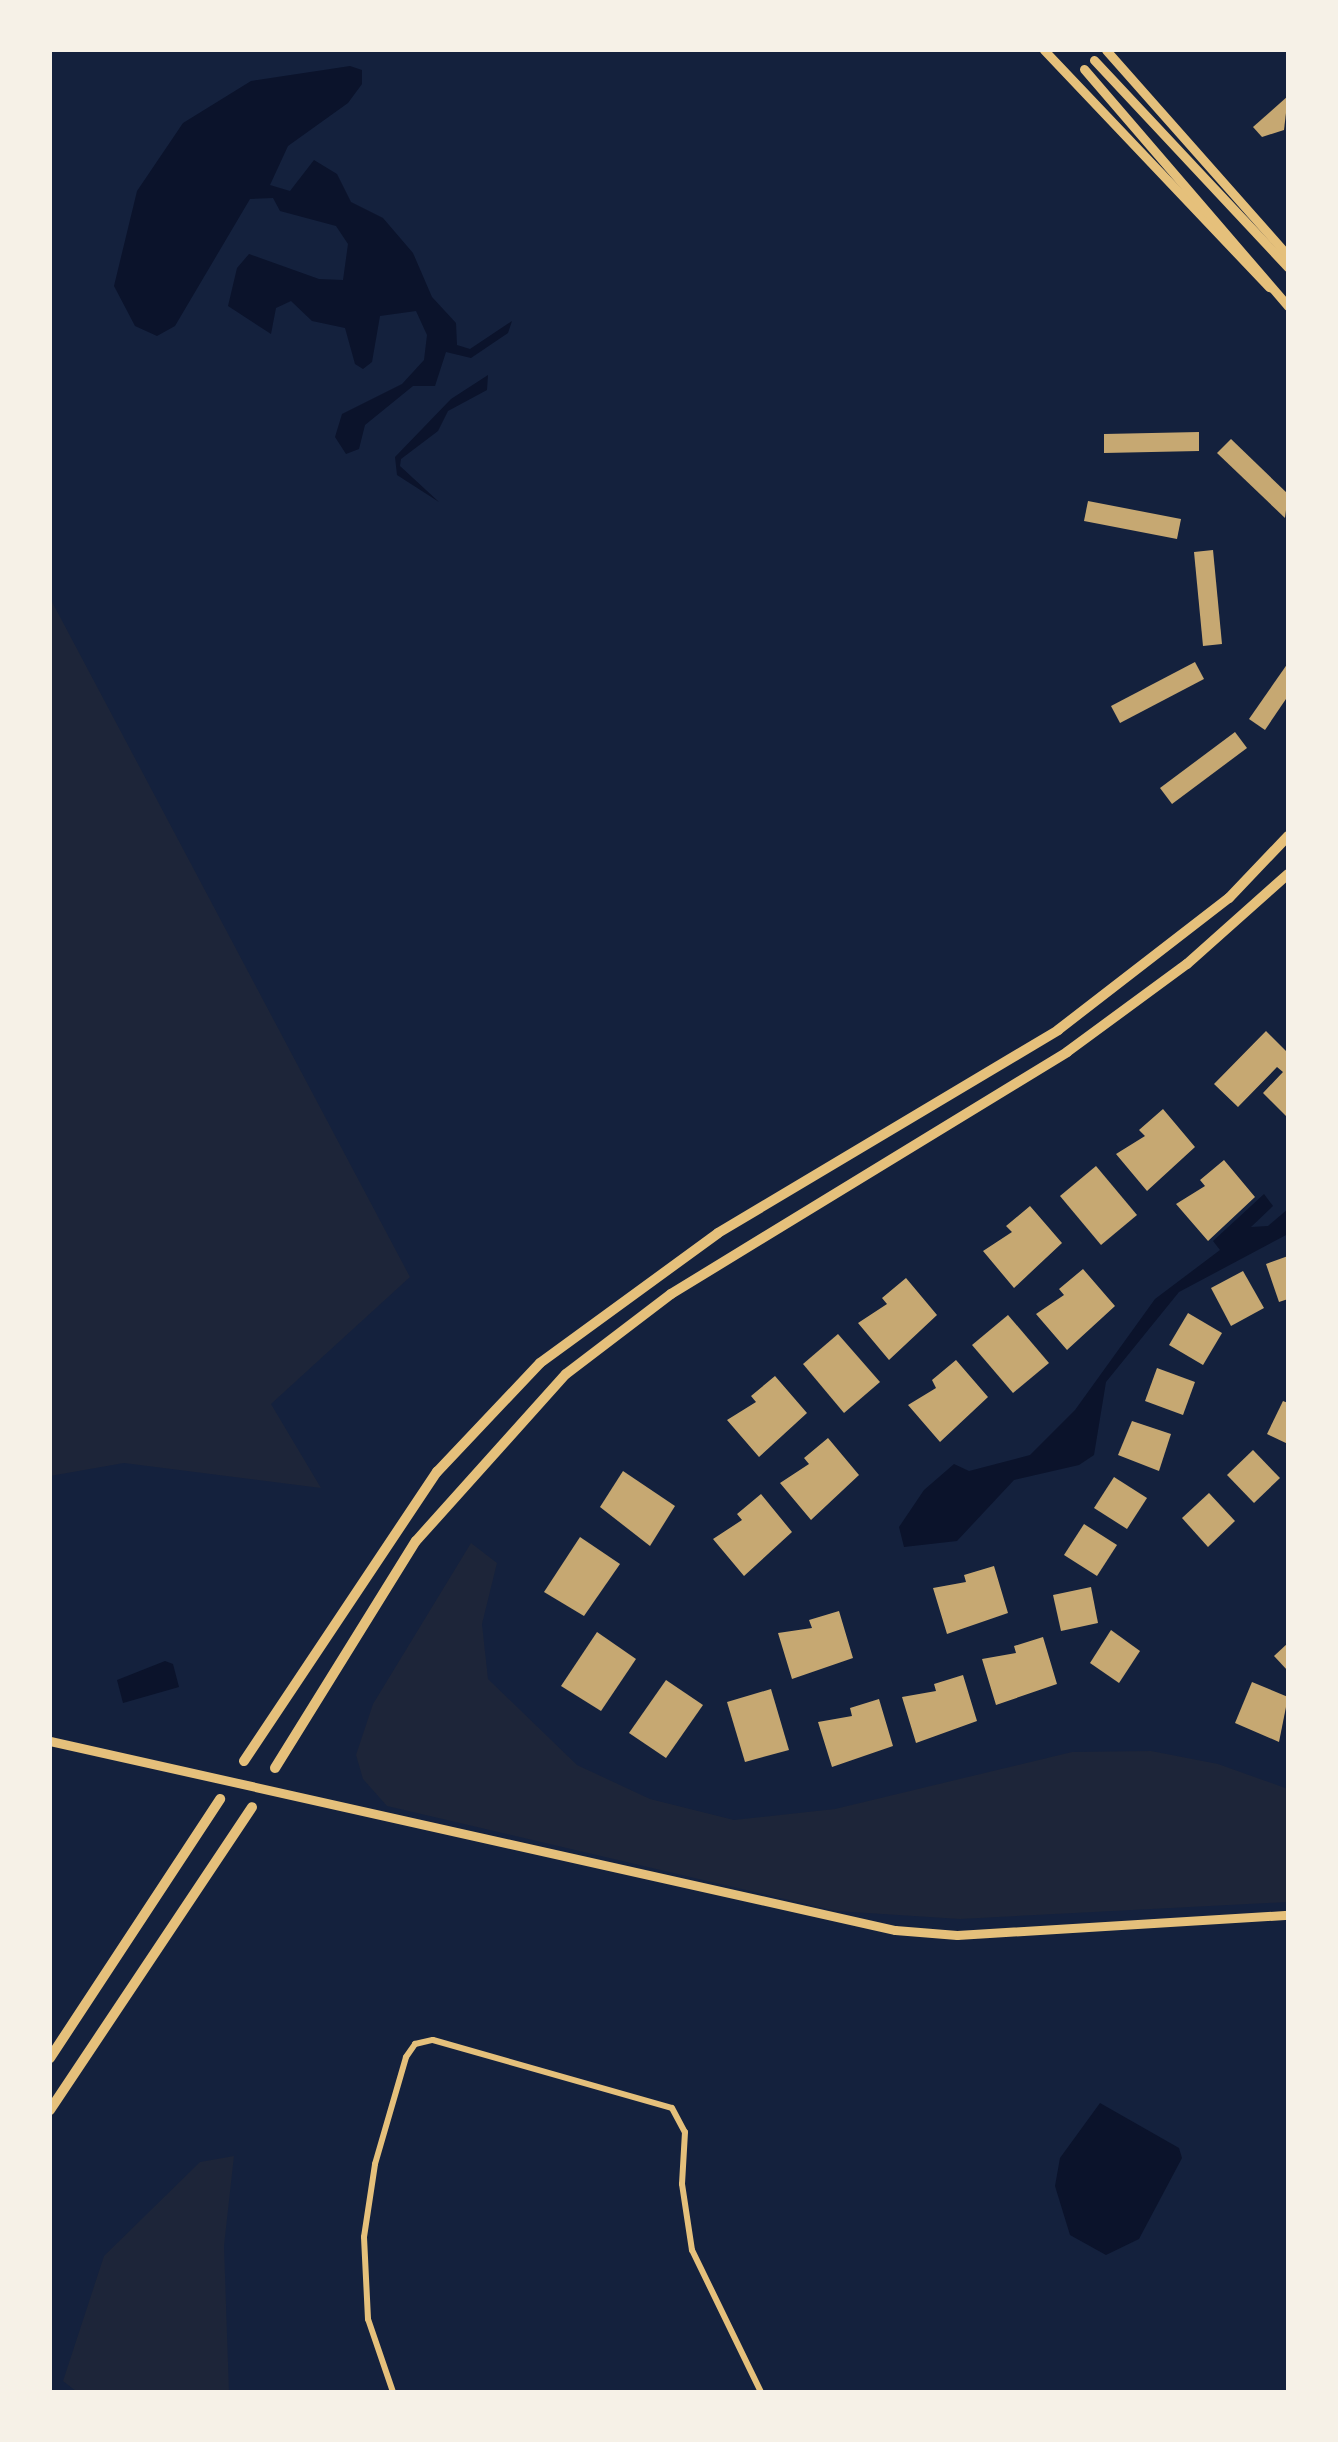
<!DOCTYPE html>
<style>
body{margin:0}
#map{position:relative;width:1338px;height:2442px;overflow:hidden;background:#14213d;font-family:"Sofia Sans Condensed",sans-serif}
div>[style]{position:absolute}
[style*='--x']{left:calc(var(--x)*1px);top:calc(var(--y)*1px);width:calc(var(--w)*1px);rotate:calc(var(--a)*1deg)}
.green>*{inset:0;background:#1d2539}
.water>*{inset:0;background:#0b132b}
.building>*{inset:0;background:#c6a872}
.minor>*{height:6px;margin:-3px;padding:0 3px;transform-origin:3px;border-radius:3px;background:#e5c07b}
.tertiary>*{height:9px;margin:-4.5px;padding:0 4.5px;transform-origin:4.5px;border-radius:4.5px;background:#e5c07b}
.secondary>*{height:9px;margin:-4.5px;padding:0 4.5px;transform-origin:4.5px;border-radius:4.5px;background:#e5c07b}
.primary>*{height:10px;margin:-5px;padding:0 5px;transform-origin:5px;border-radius:5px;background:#e5c07b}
span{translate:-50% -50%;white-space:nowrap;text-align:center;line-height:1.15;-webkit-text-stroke:10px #f6f1e7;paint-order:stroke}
.frame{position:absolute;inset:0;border:52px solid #f6f1e7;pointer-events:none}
</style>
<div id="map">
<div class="green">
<i style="clip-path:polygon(50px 598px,410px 1277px,271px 1404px,321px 1488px,124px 1463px,50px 1476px)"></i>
<i style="clip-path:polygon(471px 1543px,497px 1563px,482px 1624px,488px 1679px,577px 1765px,650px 1799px,734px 1820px,835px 1809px,1072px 1752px,1151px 1751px,1218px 1764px,1288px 1789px,1288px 1902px,960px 1919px,836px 1911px,387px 1806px,363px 1779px,356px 1755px,373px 1704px)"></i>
<i style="clip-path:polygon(234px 2156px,224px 2246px,229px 2392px,77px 2392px,63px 2381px,104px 2256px,200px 2162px)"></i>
</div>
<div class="water">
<i style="clip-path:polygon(350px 66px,362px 70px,362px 84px,348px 103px,288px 146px,270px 185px,290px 191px,314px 160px,337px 174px,351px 202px,383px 218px,413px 253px,432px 297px,456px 323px,457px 345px,470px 349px,512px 321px,508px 333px,471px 358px,446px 352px,435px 386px,413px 386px,365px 425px,359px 449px,346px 454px,335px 437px,342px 414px,402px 384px,424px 360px,427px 335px,416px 311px,380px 316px,372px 362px,363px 369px,355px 364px,345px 328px,312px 321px,291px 301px,276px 308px,271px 334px,228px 306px,237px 268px,249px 254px,319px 279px,343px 280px,348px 244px,336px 226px,280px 211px,273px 198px,250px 199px,175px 326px,157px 336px,135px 326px,114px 286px,137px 191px,183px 123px,251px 81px)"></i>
<i style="clip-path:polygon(488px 375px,487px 390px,448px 411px,438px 431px,401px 459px,400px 466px,439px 502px,397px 475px,395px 457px,451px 399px)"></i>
<i style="clip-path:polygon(1264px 1194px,1273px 1206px,1251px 1227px,1268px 1226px,1288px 1209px,1288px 1234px,1179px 1292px,1106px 1382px,1094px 1455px,1079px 1465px,1014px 1480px,957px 1541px,904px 1547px,899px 1527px,924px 1490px,954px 1464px,969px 1471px,1030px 1455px,1075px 1410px,1155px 1299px,1220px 1250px,1213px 1241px)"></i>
<i style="clip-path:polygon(165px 1661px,173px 1664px,179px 1687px,123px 1703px,117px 1680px)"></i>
<i style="clip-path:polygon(1100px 2103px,1179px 2148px,1182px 2158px,1139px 2239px,1106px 2255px,1070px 2235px,1055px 2186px,1060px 2158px)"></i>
</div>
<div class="building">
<i style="clip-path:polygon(1288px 96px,1284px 130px,1262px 137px,1253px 127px)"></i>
<i style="clip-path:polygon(1199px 432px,1199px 451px,1104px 453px,1104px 434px)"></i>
<i style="clip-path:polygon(1231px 439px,1288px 494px,1285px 518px,1217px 453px)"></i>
<i style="clip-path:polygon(1088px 501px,1181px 519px,1177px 539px,1084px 521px)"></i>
<i style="clip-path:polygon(1213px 550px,1222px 644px,1203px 646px,1194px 552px)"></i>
<i style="clip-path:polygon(1195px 662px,1204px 679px,1120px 723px,1111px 706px)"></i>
<i style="clip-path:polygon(1288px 663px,1288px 696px,1265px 730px,1249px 719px)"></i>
<i style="clip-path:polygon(1235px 732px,1247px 748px,1172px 804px,1160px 788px)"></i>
<i style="clip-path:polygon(1266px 1031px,1288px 1053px,1288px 1118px,1263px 1093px,1283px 1072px,1277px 1067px,1238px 1107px,1214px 1084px)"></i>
<i style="clip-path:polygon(1163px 1109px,1195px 1147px,1147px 1191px,1116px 1154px,1145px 1136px,1139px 1130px)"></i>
<i style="clip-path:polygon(1224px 1160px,1255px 1197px,1208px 1241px,1176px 1204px,1205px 1186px,1200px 1180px)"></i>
<i style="clip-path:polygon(1096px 1166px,1137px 1215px,1101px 1245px,1060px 1196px)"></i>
<i style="clip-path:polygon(1030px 1206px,1062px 1243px,1014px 1288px,983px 1251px,1012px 1232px,1006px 1226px)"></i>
<i style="clip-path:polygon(1288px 1256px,1288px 1299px,1279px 1302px,1266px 1264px)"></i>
<i style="clip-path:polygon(1083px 1269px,1115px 1306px,1067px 1350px,1036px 1314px,1064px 1295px,1059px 1289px)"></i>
<i style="clip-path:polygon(1243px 1271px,1264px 1308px,1231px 1326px,1211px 1288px)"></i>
<i style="clip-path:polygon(906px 1278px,937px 1315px,889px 1360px,858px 1323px,887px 1304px,882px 1298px)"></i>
<i style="clip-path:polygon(1188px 1313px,1222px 1333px,1203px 1365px,1169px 1345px)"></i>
<i style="clip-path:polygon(1008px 1315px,1049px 1363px,1013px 1393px,972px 1345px)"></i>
<i style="clip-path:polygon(838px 1334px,880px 1382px,844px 1413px,803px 1364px)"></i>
<i style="clip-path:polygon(956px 1360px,988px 1397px,940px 1442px,908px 1405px,936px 1388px,932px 1380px)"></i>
<i style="clip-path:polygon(1157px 1368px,1195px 1382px,1183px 1415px,1145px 1401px)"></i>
<i style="clip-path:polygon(775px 1376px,807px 1413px,759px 1457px,727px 1420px,756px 1402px,751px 1396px)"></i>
<i style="clip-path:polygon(1283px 1401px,1288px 1403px,1288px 1444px,1267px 1434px)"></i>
<i style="clip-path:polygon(1132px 1421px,1171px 1434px,1159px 1471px,1118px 1455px)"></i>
<i style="clip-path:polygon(828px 1438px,859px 1475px,811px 1520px,780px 1483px,809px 1464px,804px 1458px)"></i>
<i style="clip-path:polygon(1253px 1450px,1280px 1478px,1254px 1503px,1227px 1475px)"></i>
<i style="clip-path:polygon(623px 1471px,675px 1506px,650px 1546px,600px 1507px)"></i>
<i style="clip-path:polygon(1114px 1477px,1147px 1498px,1127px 1529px,1094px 1508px)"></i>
<i style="clip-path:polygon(1209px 1493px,1235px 1521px,1208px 1547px,1182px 1518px)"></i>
<i style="clip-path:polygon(761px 1494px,792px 1532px,744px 1576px,713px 1539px,742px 1520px,737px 1514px)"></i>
<i style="clip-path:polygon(1084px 1524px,1117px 1545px,1097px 1576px,1064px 1555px)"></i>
<i style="clip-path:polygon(580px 1537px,620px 1564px,584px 1616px,544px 1592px)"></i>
<i style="clip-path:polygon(994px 1566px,1008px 1613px,947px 1634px,933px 1588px,966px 1582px,964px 1575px)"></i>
<i style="clip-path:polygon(1091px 1587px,1098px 1623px,1061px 1631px,1053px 1595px)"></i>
<i style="clip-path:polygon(839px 1611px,853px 1658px,792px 1679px,778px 1633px,812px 1628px,809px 1620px)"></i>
<i style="clip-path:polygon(1111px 1630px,1140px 1651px,1119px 1683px,1090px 1663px)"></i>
<i style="clip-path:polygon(597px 1632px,636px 1659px,601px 1711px,561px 1686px)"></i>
<i style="clip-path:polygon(1043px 1637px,1057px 1684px,996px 1705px,982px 1659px,1016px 1653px,1014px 1646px)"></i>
<i style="clip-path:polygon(1288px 1643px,1288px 1671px,1274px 1656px)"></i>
<i style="clip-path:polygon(963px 1675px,977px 1721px,916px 1743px,902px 1697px,936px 1691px,934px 1684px)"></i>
<i style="clip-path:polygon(666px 1680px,703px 1705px,666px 1758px,629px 1733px)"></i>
<i style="clip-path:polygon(1252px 1682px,1288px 1697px,1279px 1742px,1235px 1723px)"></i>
<i style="clip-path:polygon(771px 1689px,789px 1750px,745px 1762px,727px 1702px)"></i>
<i style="clip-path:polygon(879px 1699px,893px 1746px,832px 1767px,818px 1722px,852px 1716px,850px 1708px)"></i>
</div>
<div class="minor">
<i style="--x:393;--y:2392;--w:77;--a:-108.9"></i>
<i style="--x:368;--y:2319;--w:82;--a:-92.8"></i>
<i style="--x:364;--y:2237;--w:74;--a:-81.4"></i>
<i style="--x:375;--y:2164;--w:111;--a:-73.8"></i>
<i style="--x:406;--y:2057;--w:16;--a:-55"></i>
<i style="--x:415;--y:2044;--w:18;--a:-13"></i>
<i style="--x:433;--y:2040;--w:248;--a:15.9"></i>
<i style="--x:672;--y:2108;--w:27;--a:62"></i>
<i style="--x:685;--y:2132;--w:52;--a:93.3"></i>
<i style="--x:682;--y:2184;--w:67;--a:81.4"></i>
<i style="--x:692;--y:2250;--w:158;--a:64.1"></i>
</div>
<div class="tertiary">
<i style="--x:1044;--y:50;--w:327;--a:46.5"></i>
<i style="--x:1106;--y:50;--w:275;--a:48.5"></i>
</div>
<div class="secondary">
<i style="--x:1094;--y:60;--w:284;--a:46.9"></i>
<i style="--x:1084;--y:69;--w:313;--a:49.3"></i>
<i style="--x:50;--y:1741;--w:866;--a:12.61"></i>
<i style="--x:895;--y:1930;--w:62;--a:4.6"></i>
<i style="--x:957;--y:1935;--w:332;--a:-3.5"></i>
</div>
<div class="primary">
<i style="--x:244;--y:1761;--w:348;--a:-56.3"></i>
<i style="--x:437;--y:1472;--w:150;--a:-46.6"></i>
<i style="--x:540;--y:1363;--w:220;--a:-36.1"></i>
<i style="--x:718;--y:1233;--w:396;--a:-30.8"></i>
<i style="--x:1058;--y:1030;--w:216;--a:-37.7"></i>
<i style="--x:1229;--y:898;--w:86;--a:-46.4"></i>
<i style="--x:275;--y:1768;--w:267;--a:-58.2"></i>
<i style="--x:416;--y:1541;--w:224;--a:-48.1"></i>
<i style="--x:566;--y:1374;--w:132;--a:-37.3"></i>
<i style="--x:671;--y:1294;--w:464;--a:-31.4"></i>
<i style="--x:1067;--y:1052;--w:149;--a:-36.3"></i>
<i style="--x:1187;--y:964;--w:135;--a:-41.7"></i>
<i style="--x:50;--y:2058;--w:310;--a:-56.7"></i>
<i style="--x:50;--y:2110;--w:364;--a:-56.3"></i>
</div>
<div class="frame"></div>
</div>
